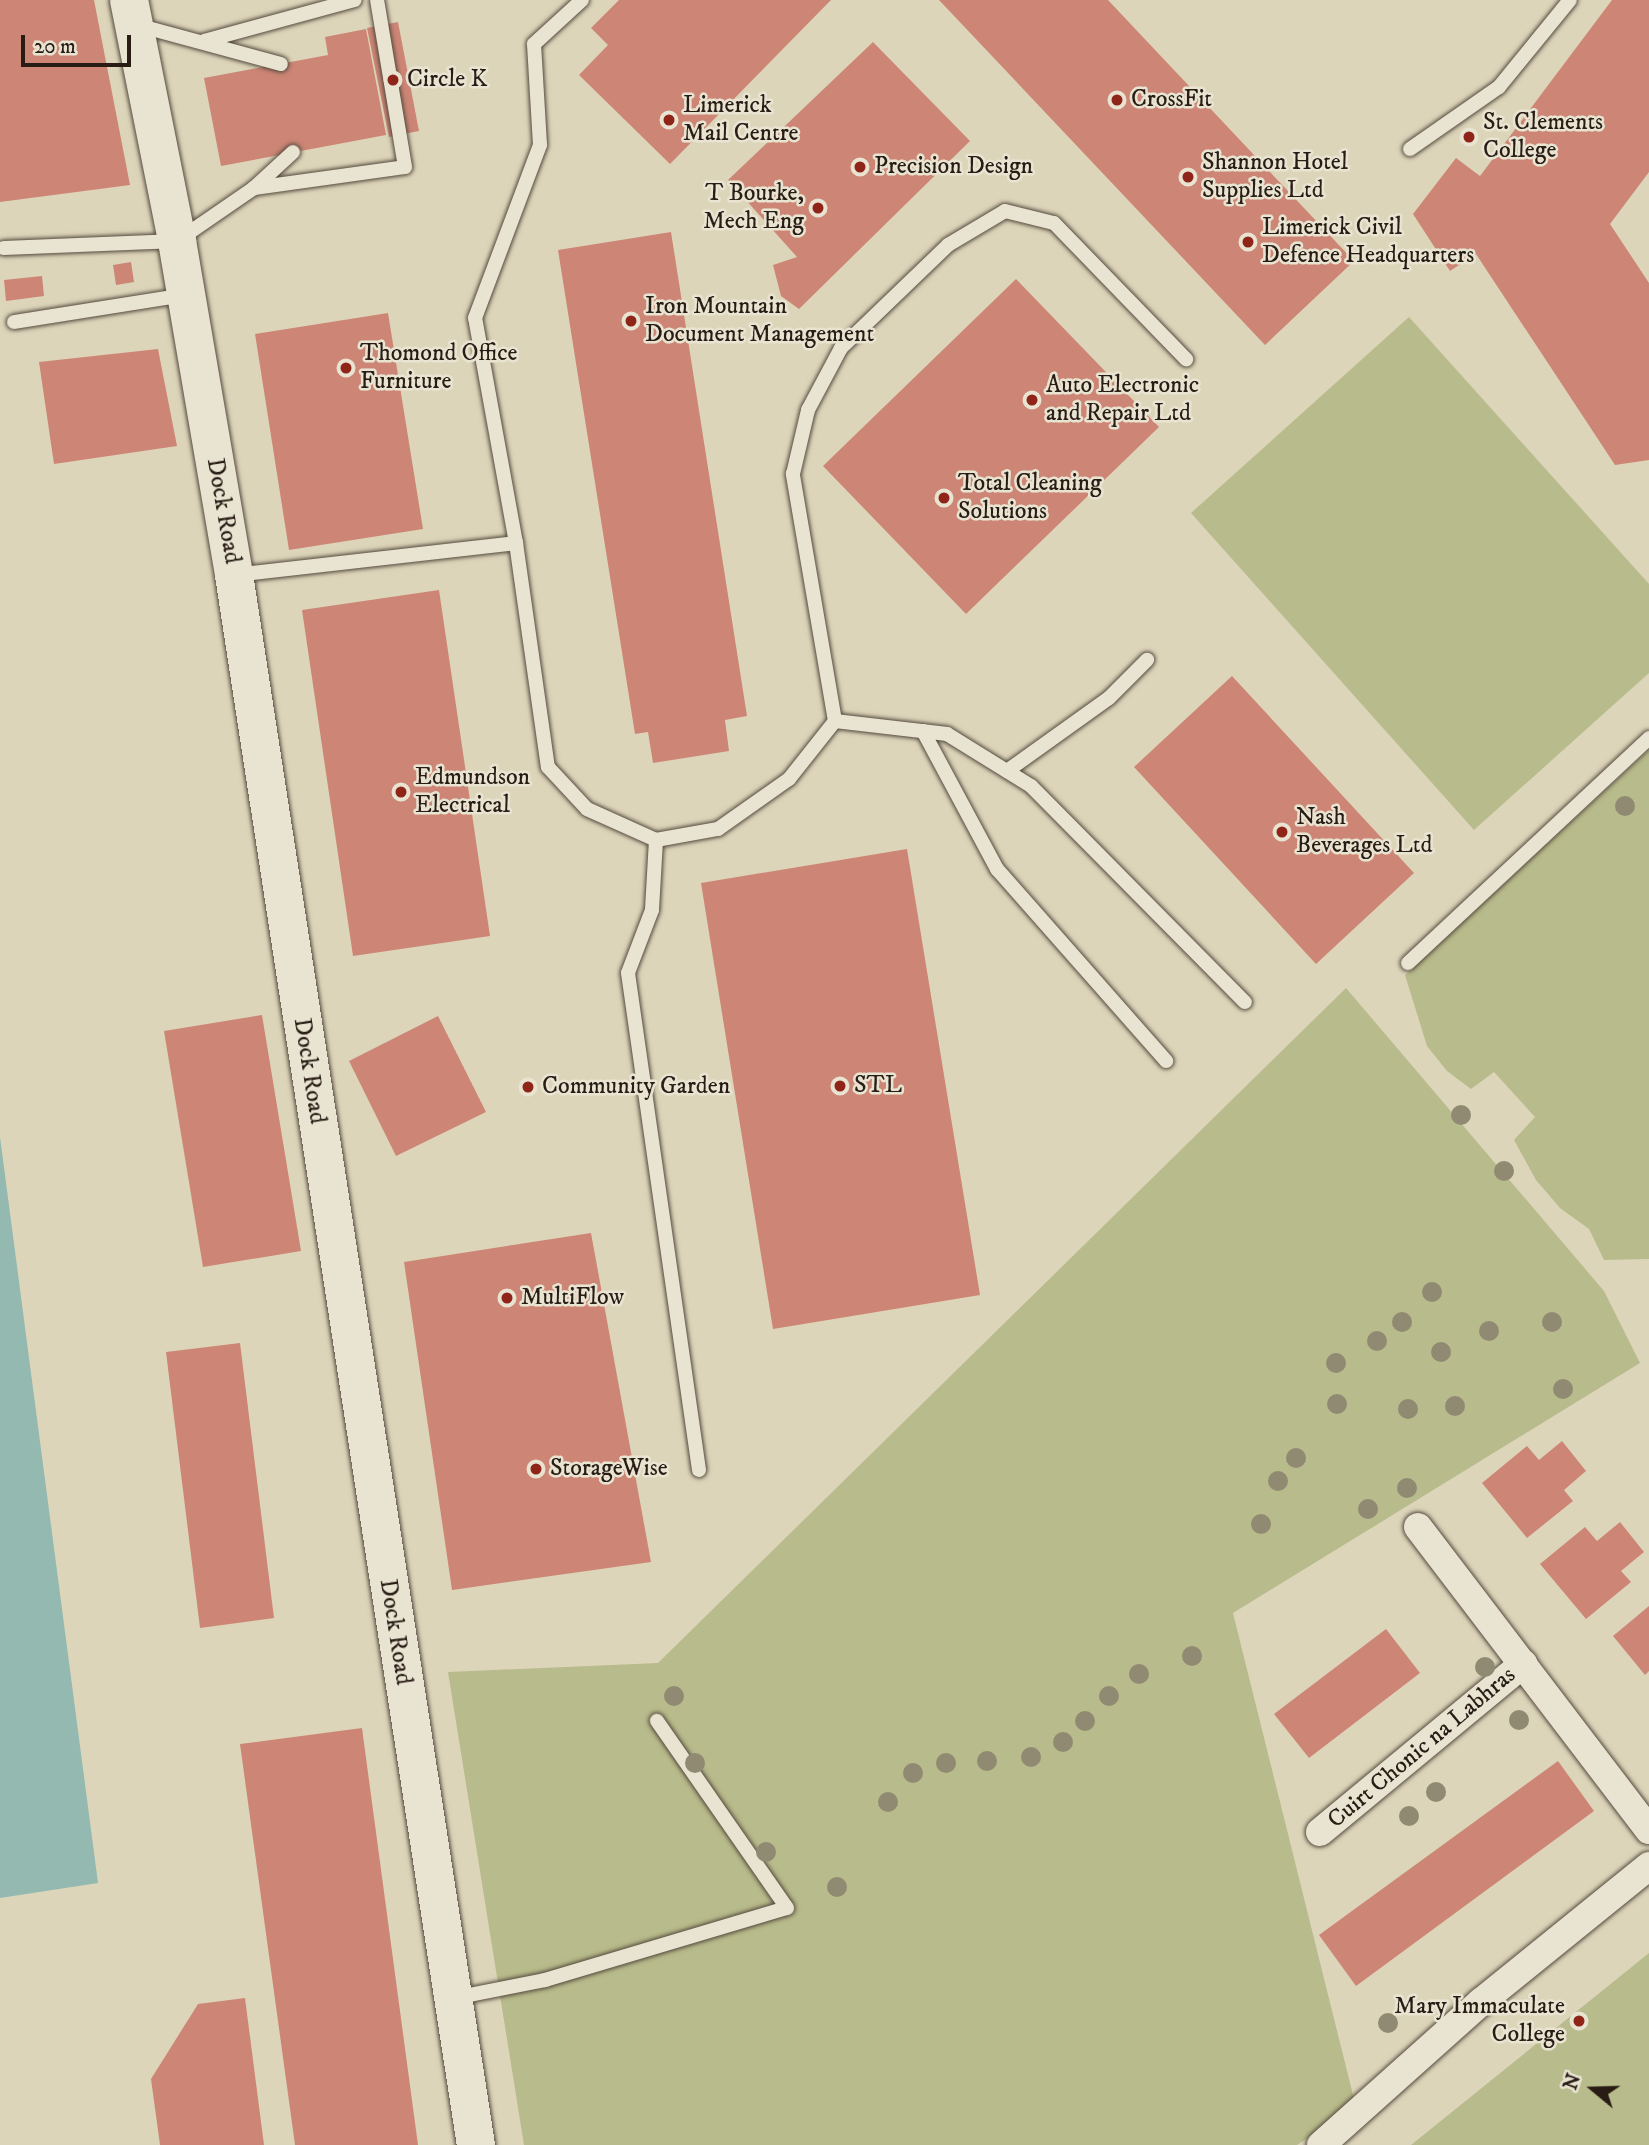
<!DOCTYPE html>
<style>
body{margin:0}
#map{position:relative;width:1649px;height:2145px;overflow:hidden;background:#ddd5ba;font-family:"IM FELL DW Pica",serif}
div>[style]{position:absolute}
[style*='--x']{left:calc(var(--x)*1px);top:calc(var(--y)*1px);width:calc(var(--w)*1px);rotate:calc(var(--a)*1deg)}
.green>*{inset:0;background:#b8bb8b}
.water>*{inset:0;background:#93b9b0}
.building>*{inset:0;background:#cd8675}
.roads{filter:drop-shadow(0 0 2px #554a3e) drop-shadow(0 0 2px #554a3e)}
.service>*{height:14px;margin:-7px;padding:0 7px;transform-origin:7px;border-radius:7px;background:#e9e4d2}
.minor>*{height:28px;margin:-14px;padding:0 14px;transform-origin:14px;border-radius:14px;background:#e9e4d2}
.secondary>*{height:38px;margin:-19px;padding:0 19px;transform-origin:19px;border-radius:19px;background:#e9e4d2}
.trees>*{width:20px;height:20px;margin:-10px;border-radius:50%;background:#918a72}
.dots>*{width:19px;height:19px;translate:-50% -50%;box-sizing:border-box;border:4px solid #e9e4d2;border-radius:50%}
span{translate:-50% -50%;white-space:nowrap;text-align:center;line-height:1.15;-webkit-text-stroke:5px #e9e4d2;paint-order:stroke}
.poi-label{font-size:24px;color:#281c15}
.left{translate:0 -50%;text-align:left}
.right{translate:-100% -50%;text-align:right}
.street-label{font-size:24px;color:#281c15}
.north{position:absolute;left:1558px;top:2054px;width:70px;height:70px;-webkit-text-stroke:5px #e9e4d2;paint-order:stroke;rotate:289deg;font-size:19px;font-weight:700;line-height:28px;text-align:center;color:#281c15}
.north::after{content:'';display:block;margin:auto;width:24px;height:32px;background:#281c15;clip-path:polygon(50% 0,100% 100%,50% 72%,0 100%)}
.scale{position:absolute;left:21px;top:35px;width:110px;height:32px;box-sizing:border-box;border:4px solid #281c15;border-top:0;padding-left:9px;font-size:21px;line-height:24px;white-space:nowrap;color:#281c15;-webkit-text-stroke:5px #e9e4d2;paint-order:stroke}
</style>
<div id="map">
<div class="green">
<i style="clip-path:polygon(1409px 317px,1649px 584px,1649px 673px,1474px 830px,1191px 513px)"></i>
<i style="clip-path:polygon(1649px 750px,1649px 1259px,1604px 1260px,1589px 1229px,1560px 1208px,1536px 1180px,1514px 1140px,1535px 1117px,1494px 1072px,1471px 1089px,1447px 1071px,1427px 1046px,1405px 975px)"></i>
<i style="clip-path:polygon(1346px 988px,1604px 1291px,1640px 1363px,1233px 1613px,1356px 2107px,1297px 2145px,524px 2145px,448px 1672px,658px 1663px)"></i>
<i style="clip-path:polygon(1649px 1953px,1649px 2145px,1411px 2145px)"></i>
</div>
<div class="water">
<i style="clip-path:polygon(0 1137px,98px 1883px,0 1898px)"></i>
</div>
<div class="building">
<i style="clip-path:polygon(0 0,94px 0,130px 185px,0 202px)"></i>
<i style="clip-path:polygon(619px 0,831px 0,670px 164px,579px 75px,608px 45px,591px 28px)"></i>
<i style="clip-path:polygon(939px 0,1108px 0,1354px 261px,1265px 345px)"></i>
<i style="clip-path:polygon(1612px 0,1649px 0,1649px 172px,1610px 224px,1649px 283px,1649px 460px,1615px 465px,1476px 254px,1450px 271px,1413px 214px,1456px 158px,1480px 176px)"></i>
<i style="clip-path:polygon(398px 22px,419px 131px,389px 137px,367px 28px)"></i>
<i style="clip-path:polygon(366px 29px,386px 135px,221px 166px,204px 78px,328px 55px,325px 37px)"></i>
<i style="clip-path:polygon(873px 42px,970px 141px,799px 309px,781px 296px,773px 265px,797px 257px,728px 180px)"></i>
<i style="clip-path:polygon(671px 232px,747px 716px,725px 720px,729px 751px,653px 763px,648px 732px,635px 734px,558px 250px)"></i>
<i style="clip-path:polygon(131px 262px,134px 282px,116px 285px,113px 265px)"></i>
<i style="clip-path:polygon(42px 276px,44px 296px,6px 301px,4px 280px)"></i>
<i style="clip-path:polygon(1016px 279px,1159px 427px,966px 614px,823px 466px)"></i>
<i style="clip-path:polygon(388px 313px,423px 529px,289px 550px,255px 334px)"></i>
<i style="clip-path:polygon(158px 349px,177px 446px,54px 464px,39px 362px)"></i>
<i style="clip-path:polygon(439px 590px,490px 936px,353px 956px,302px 610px)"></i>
<i style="clip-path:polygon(1232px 676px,1414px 873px,1316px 964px,1134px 767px)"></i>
<i style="clip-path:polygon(907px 849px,980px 1295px,773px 1329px,701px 883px)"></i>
<i style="clip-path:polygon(262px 1015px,301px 1251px,203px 1267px,164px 1031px)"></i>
<i style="clip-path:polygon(438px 1016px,486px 1112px,396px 1156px,349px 1061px)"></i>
<i style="clip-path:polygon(591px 1233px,651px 1562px,452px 1590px,404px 1262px)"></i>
<i style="clip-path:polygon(240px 1343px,274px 1618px,200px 1628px,166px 1352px)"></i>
<i style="clip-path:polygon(1562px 1441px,1586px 1471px,1564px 1490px,1573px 1501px,1527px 1538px,1482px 1483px,1527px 1446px,1539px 1460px)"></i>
<i style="clip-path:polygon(1620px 1522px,1644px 1552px,1621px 1571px,1631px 1582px,1586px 1619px,1540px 1564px,1585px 1527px,1597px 1541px)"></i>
<i style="clip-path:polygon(1649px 1606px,1649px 1671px,1645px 1675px,1613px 1636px)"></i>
<i style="clip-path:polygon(1386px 1629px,1420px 1673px,1309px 1758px,1274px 1714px)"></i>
<i style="clip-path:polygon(362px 1728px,418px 2145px,295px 2145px,240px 1744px)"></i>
<i style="clip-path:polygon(1558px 1761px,1594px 1811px,1356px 1986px,1319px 1935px)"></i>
<i style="clip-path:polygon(245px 1998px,264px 2145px,160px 2145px,151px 2079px,198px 2004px)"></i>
</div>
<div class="roads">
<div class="service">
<i style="--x:137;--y:25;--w:149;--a:15.2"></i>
<i style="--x:204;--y:41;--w:156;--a:-15.2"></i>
<i style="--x:1410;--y:149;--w:108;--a:-34.9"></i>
<i style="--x:1499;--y:87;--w:112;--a:-50.8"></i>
<i style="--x:254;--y:188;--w:152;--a:-7.9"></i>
<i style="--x:405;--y:167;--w:169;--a:-99.5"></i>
<i style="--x:4;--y:248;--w:173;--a:-2.3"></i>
<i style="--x:177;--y:241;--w:93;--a:-34.5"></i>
<i style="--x:254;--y:188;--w:53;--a:-42.7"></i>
<i style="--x:14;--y:322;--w:173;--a:-9"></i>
<i style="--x:516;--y:543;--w:226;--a:81.9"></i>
<i style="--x:548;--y:767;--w:57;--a:47.1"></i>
<i style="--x:587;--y:809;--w:76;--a:24.2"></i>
<i style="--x:656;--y:840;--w:63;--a:-10.1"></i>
<i style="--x:718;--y:829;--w:87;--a:-35.2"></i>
<i style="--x:789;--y:779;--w:74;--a:-51.6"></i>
<i style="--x:835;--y:721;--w:251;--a:-99.7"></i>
<i style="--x:793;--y:474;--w:66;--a:-76.8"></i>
<i style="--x:808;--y:410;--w:70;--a:-62"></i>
<i style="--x:841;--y:348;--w:149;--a:-43.9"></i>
<i style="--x:948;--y:245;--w:66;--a:-30.8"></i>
<i style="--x:1005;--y:211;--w:50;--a:13.8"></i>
<i style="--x:1054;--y:223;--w:190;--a:45.9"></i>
<i style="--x:235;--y:575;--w:283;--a:-6.5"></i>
<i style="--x:516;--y:543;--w:229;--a:-100.3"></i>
<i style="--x:475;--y:318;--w:185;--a:-69.4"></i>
<i style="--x:540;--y:145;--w:101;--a:-93.4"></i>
<i style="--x:534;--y:44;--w:65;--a:-42.5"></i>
<i style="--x:835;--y:721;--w:113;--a:6.6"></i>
<i style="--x:947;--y:734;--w:99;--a:31.8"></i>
<i style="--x:1031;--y:786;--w:304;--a:45.3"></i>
<i style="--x:923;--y:731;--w:157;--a:61.8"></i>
<i style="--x:997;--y:869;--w:256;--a:48.6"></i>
<i style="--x:1007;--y:771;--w:125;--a:-35.6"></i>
<i style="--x:1109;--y:698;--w:54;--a:-45"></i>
<i style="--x:656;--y:840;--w:70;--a:93.3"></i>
<i style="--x:652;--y:910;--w:67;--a:110.9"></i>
<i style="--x:628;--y:973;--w:502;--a:81.87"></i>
<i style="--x:1408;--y:963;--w:330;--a:-43"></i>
<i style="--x:454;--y:1998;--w:93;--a:-11.2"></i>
<i style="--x:545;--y:1980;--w:252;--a:-16.6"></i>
<i style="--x:787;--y:1908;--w:228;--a:-124.8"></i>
</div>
<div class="minor">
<i style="--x:1418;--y:1527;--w:381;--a:52.7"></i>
<i style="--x:1320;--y:1832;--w:264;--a:-39.6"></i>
<i style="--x:1321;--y:2145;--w:215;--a:-41.8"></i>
<i style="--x:1481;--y:2002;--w:216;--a:-39"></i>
</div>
<div class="secondary">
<i style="--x:129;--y:0;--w:246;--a:78.7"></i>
<i style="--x:177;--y:241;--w:339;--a:80.3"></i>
<i style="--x:234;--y:575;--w:1589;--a:81.24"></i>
</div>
</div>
<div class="trees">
<i style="left:1625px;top:806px"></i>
<i style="left:1461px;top:1115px"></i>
<i style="left:1504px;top:1171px"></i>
<i style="left:1432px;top:1292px"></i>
<i style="left:1402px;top:1322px"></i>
<i style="left:1552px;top:1322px"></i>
<i style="left:1489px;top:1331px"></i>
<i style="left:1377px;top:1341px"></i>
<i style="left:1441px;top:1352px"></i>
<i style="left:1336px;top:1363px"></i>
<i style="left:1563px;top:1389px"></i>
<i style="left:1337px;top:1404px"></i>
<i style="left:1455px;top:1406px"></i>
<i style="left:1408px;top:1409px"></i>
<i style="left:1296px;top:1458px"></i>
<i style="left:1278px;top:1481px"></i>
<i style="left:1407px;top:1488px"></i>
<i style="left:1368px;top:1509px"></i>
<i style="left:1261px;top:1524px"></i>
<i style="left:1192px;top:1656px"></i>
<i style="left:1485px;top:1667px"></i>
<i style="left:1139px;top:1674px"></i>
<i style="left:674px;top:1696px"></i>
<i style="left:1109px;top:1696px"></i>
<i style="left:1519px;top:1720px"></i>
<i style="left:1085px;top:1721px"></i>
<i style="left:1063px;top:1742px"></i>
<i style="left:1031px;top:1757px"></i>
<i style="left:987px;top:1761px"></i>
<i style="left:695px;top:1763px"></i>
<i style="left:946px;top:1763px"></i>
<i style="left:913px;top:1773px"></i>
<i style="left:1436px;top:1792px"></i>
<i style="left:888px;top:1802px"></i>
<i style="left:1409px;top:1816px"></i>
<i style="left:766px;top:1852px"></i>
<i style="left:837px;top:1887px"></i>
<i style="left:1388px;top:2023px"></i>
</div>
<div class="dots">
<i style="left:393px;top:80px;background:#8f2418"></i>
<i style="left:1117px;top:100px;background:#8f2418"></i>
<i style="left:669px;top:120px;background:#8f2418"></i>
<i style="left:1469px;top:137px;background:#8f2418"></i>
<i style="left:860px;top:167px;background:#8f2418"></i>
<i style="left:1188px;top:177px;background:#8f2418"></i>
<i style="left:818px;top:208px;background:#8f2418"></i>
<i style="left:1248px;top:242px;background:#8f2418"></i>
<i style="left:631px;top:321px;background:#8f2418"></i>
<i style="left:346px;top:368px;background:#8f2418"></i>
<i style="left:1032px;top:400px;background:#8f2418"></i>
<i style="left:944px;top:498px;background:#8f2418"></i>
<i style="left:401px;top:792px;background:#8f2418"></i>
<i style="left:1282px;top:832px;background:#8f2418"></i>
<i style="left:840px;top:1086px;background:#8f2418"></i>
<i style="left:528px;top:1087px;background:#8f2418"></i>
<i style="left:507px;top:1298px;background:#8f2418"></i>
<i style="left:536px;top:1469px;background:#8f2418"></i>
<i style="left:1579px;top:2021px;background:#8f2418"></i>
</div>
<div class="poi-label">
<span class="left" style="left:407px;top:80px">Circle K</span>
<span class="left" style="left:1131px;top:100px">CrossFit</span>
<span class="left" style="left:683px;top:120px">Limerick<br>Mail Centre</span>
<span class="left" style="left:1483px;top:137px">St. Clements<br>College</span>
<span class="left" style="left:1202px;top:177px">Shannon Hotel<br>Supplies Ltd</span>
<span class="left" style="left:874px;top:167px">Precision Design</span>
<span class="right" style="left:804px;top:208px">T Bourke,<br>Mech Eng</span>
<span class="left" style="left:1262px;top:242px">Limerick Civil<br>Defence Headquarters</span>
<span class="left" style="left:645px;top:321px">Iron Mountain<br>Document Management</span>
<span class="left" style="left:360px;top:368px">Thomond Office<br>Furniture</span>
<span class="left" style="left:1046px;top:400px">Auto Electronic<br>and Repair Ltd</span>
<span class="left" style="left:958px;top:498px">Total Cleaning<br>Solutions</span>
<span class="left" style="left:415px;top:792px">Edmundson<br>Electrical</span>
<span class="left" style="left:1296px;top:832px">Nash<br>Beverages Ltd</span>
<span class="left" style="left:854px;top:1086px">STL</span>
<span class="left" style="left:542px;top:1087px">Community Garden</span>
<span class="left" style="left:521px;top:1298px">MultiFlow</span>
<span class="left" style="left:550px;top:1469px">StorageWise</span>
<span class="right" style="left:1565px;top:2021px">Mary Immaculate<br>College</span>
</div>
<div class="street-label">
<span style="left:223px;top:511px;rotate:80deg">Dock Road</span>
<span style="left:309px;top:1071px;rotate:81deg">Dock Road</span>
<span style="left:395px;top:1632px;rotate:81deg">Dock Road</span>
<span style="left:1422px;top:1748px;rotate:-40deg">Cuirt Chonic na Labhras</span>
</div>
<div class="north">N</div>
<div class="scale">20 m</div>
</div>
